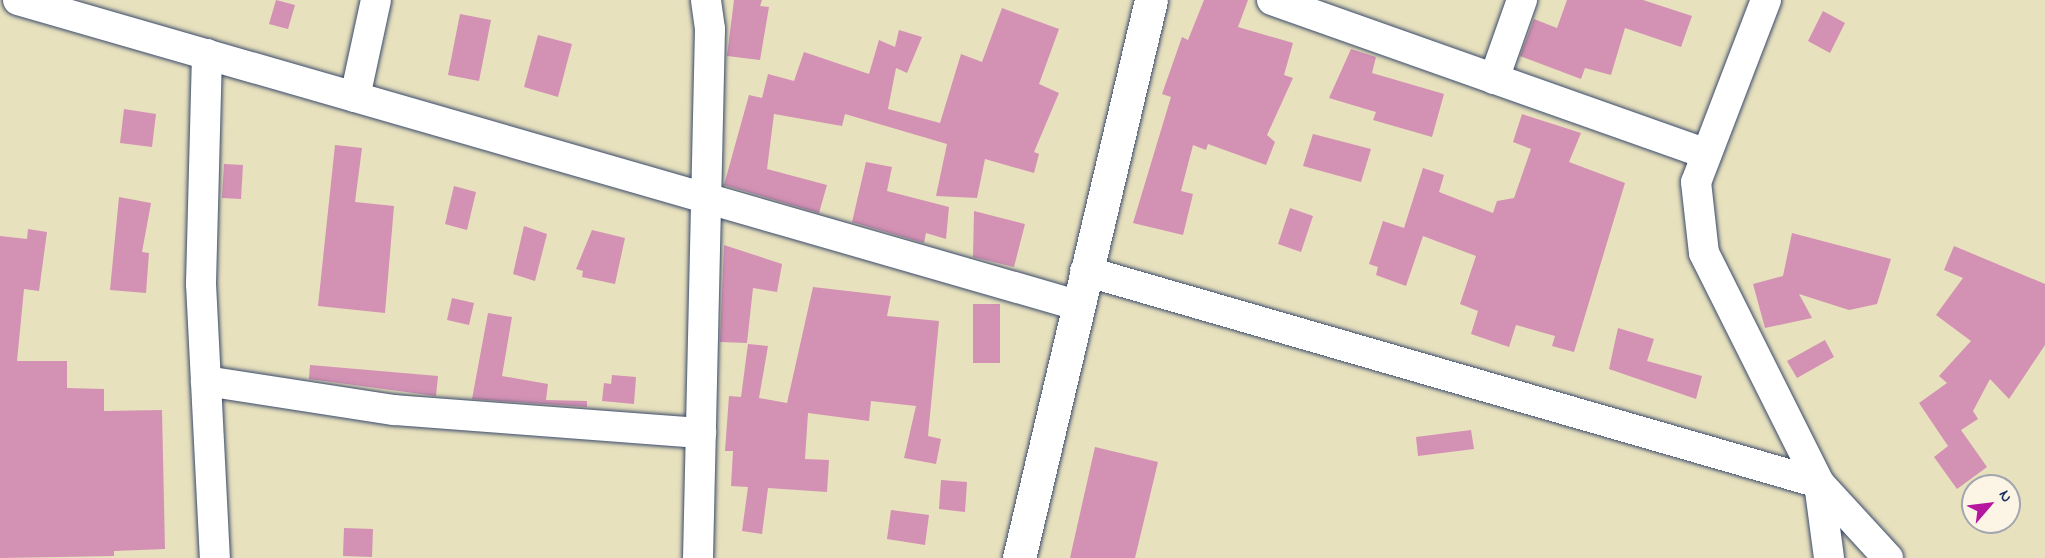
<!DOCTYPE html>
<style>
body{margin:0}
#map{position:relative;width:2045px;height:558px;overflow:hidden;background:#e8e1bd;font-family:"Indie Flower",sans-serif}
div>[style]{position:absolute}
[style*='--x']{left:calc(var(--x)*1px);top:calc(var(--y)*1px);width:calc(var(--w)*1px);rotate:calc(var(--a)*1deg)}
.building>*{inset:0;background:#d391b4}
.roads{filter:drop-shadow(0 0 2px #3a4a6c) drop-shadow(0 0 2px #3a4a6c)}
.minor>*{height:30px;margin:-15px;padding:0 15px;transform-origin:15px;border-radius:15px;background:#fff}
.major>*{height:33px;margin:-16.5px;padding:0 16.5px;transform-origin:16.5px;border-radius:16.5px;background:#fff}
span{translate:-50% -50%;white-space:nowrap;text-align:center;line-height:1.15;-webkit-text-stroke:4.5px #fcf5e5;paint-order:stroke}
.north{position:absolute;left:1961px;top:474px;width:60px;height:60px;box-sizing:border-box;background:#fcf5e5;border:2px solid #a2a6af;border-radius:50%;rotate:62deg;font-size:16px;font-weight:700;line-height:24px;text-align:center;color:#1b2f5e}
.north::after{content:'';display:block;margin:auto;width:21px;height:27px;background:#b5179e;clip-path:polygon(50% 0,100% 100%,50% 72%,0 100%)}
</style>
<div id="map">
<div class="building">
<i style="clip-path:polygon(276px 0,295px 5px,288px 29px,269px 24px)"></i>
<i style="clip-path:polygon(734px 0,762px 0,760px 6px,769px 7px,760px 60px,727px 56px)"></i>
<i style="clip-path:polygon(1204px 0,1248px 0,1238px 27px,1293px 43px,1284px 75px,1293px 78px,1267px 135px,1275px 142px,1266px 165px,1208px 144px,1206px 150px,1193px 145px,1181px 191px,1193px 194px,1183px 235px,1133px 223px,1171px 97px,1162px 94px,1182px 37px,1188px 40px)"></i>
<i style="clip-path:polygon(1567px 0,1643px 0,1692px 16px,1681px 47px,1625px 28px,1611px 75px,1585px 68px,1581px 79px,1520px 56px,1534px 19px,1557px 28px)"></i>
<i style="clip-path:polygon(1002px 8px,1059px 29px,1039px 84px,1059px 93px,1034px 152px,1039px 154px,1034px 173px,985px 159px,977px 198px,936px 196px,947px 144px,845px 114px,842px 126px,774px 114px,767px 169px,827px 185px,819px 213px,724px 185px,749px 95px,762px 98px,768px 74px,794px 81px,804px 52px,869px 74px,879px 40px,895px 47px,899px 30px,922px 37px,907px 73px,896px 68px,888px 109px,940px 123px,961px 54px,982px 62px)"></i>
<i style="clip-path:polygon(1823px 11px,1845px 23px,1830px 53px,1808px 41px)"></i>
<i style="clip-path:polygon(460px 14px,491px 20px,479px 81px,448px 75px)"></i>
<i style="clip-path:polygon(538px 35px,572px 44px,558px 97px,524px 87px)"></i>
<i style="clip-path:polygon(1351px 49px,1376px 57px,1372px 73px,1444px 94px,1432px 137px,1373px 120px,1376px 112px,1329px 98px)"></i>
<i style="clip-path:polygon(124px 109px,156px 114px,152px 147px,120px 143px)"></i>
<i style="clip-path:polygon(1522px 114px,1581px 133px,1569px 162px,1625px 183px,1574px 352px,1552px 346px,1555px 336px,1516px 325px,1509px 347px,1471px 334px,1478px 311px,1460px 304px,1476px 256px,1423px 236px,1406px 286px,1376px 275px,1378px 267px,1369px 264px,1383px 221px,1404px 228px,1423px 168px,1444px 175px,1439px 192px,1493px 213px,1497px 201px,1514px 198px,1531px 149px,1513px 142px)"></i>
<i style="clip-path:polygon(1313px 134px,1371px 149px,1361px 182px,1303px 166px)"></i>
<i style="clip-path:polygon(335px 145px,362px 148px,355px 202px,394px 206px,385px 313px,318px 306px)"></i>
<i style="clip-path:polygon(866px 162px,892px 167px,887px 191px,949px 207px,946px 239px,926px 233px,924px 243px,852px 222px)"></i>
<i style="clip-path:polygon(224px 164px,243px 165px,241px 199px,222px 198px)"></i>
<i style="clip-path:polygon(454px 186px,476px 192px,467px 230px,445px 224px)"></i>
<i style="clip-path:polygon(119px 197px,151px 203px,142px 252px,149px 253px,146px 293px,110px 290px)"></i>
<i style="clip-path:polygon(1290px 208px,1313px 216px,1301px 252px,1278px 244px)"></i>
<i style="clip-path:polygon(974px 211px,1025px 224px,1014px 267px,973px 257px)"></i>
<i style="clip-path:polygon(524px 226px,547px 234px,535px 281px,513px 274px)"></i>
<i style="clip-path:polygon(28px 229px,47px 232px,39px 291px,24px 289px,17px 361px,67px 361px,67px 388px,104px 389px,104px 411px,162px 410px,165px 549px,114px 551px,114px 556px,0 558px,0 236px,27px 239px)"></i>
<i style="clip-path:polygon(592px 230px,625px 238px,615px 284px,582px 277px,583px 271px,576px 269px)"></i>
<i style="clip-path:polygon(1792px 233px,1891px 259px,1877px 304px,1849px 310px,1799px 294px,1812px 318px,1765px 328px,1753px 284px,1783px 276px)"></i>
<i style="clip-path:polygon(724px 245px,782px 264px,777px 292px,753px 288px,747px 343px,720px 342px)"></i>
<i style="clip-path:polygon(1954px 246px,2045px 284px,2045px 345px,2009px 399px,1990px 379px,1973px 411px,1978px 419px,1961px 430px,1987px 467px,1957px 489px,1934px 457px,1948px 446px,1919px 403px,1947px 383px,1939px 376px,1971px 341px,1936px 315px,1963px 278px,1944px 270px)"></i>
<i style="clip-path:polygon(813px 287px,891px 296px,887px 316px,939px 321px,928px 436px,941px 439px,936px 464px,904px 458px,916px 406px,871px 401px,869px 421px,808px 413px,805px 459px,829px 460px,827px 492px,768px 488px,762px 534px,742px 531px,748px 487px,731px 486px,733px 451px,725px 451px,729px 396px,741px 397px,748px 344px,768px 346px,759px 398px,787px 403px)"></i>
<i style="clip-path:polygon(452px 298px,474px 303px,469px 325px,447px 320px)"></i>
<i style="clip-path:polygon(973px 304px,1000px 304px,1000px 363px,973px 363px)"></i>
<i style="clip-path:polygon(488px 313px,512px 317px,502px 376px,548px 384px,546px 400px,587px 401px,587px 407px,472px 399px)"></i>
<i style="clip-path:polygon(1618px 328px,1654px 339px,1647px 361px,1702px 376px,1696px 399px,1609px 369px)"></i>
<i style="clip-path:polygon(1825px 340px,1834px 357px,1797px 378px,1787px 361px)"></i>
<i style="clip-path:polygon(310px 365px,438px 376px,436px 396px,309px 379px)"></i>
<i style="clip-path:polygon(612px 375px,636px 377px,634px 404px,602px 401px,604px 383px,611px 384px)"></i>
<i style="clip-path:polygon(1471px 430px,1474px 449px,1418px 456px,1416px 437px)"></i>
<i style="clip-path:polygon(1095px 447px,1158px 462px,1135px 558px,1070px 558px)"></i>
<i style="clip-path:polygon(941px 480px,967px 482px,965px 512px,939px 509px)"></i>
<i style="clip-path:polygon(891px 510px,929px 515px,925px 545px,887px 539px)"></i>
<i style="clip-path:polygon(344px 528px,373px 529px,372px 557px,343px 556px)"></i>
</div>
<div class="roads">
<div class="minor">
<i style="--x:18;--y:0;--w:1102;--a:16.07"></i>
<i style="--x:1272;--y:0;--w:461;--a:19.5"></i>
<i style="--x:1766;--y:0;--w:195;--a:111"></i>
<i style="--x:1696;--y:182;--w:71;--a:83.6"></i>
<i style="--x:1704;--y:253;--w:257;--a:63.4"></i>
<i style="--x:1819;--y:483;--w:76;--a:82.4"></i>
<i style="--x:207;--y:54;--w:230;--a:91.5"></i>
<i style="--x:201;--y:284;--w:274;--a:87.1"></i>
<i style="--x:1494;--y:79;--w:84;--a:-70.5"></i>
<i style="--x:355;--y:97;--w:99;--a:-77.8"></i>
<i style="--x:1085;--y:271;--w:764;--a:16.11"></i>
<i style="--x:1819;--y:483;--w:102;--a:47.4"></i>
<i style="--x:206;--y:381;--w:190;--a:8.8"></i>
<i style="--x:394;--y:410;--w:308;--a:4.3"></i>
<i style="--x:698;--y:558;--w:529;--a:-88.7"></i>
<i style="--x:710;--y:29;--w:29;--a:-98"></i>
</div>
<div class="major">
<i style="--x:1019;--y:558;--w:573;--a:-76.69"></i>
</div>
</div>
<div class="north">N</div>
</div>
